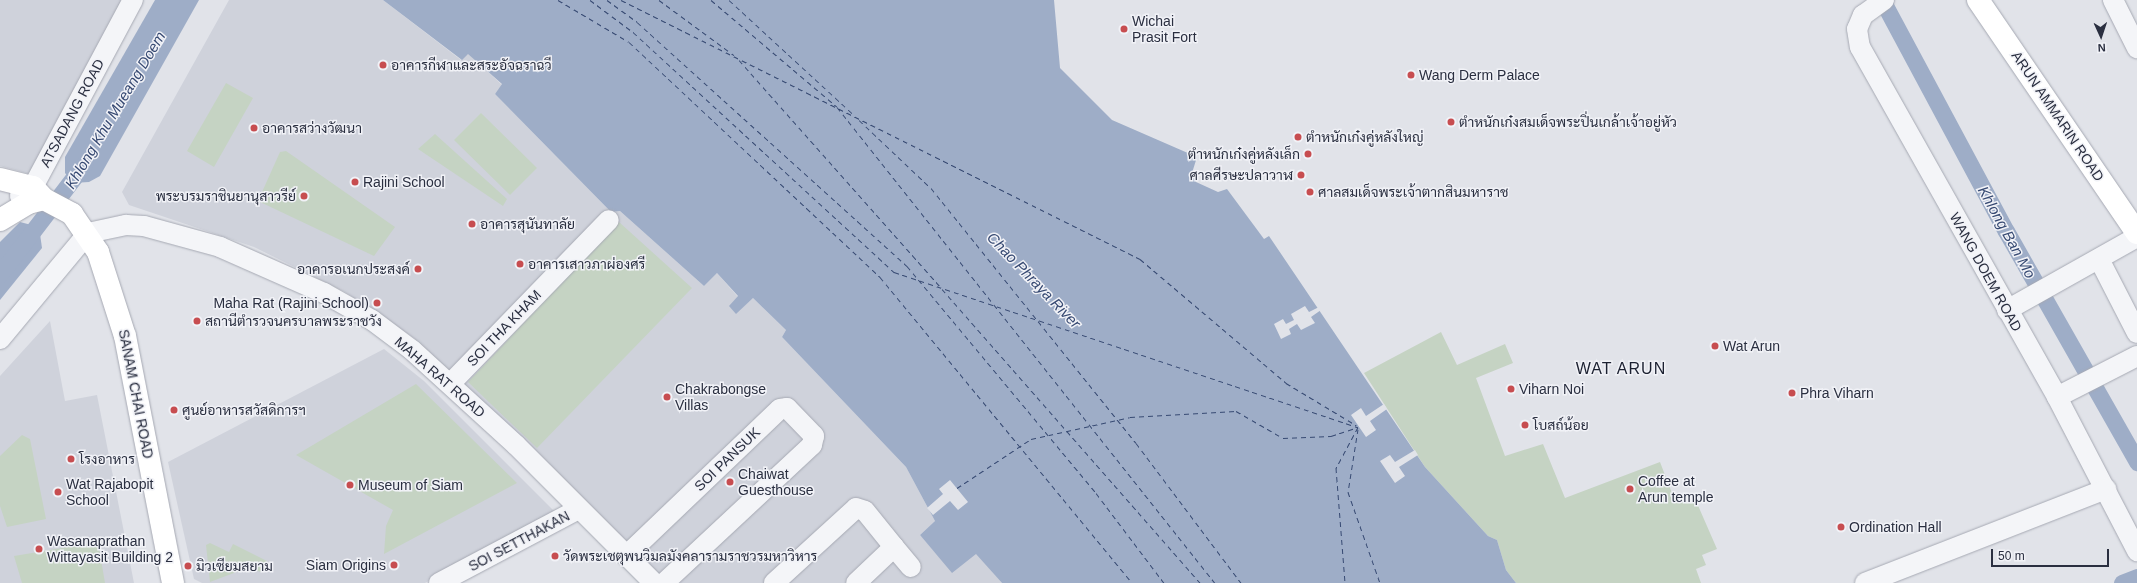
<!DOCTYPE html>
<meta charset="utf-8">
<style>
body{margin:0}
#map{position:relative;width:2137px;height:583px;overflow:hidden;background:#e1e3e9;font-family:Arial,Sarabun,sans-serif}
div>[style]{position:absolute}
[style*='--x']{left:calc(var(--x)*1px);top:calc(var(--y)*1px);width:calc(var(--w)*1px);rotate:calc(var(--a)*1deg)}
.built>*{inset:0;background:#cfd2db}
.green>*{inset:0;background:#c5d3c3}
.water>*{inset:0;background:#9eadc7}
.pier>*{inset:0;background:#e1e3e9}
.canal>*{height:17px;margin:-8.5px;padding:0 8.5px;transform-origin:8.5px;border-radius:8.5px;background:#9eadc7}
.ferry>*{height:1px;margin-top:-0.5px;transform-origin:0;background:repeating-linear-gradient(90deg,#364972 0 5px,transparent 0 9px)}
.roads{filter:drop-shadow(0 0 1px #a6a9b3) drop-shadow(0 0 1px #a6a9b3)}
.minor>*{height:20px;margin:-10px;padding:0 10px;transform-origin:10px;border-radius:10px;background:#f4f5f8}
.major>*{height:22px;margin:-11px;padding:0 11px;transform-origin:11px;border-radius:11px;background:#fff}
.dots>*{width:11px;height:11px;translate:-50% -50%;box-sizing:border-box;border:2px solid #f1f2f7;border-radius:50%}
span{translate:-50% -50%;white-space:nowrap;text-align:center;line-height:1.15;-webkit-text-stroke:3px #f1f2f7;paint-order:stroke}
.poi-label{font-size:14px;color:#2a2f40}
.left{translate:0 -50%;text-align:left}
.right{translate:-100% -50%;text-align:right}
.street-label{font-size:14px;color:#2a2f40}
.water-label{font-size:15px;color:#364972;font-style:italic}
.quarter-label{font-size:16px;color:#1c2131;letter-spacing:1px}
.north{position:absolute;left:2081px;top:16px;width:40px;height:40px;-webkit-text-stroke:3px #f1f2f7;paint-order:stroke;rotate:177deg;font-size:11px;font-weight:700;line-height:16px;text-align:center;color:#2a2f40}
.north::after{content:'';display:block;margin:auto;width:14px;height:18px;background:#2a2f40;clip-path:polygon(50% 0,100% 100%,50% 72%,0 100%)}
.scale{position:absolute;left:1991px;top:549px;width:118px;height:18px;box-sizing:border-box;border:2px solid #2a2f40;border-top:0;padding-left:5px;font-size:12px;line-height:14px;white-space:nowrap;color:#2a2f40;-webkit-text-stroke:3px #f1f2f7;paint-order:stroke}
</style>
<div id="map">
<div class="built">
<i style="clip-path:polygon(0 0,125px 0,30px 174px,0 166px)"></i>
<i style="clip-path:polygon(229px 0,383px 0,461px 60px,468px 53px,502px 85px,495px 94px,611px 212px,620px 211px,704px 286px,717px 273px,738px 297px,736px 313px,753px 298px,786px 330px,782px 337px,906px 467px,935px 521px,920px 535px,952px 572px,976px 553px,1002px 583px,669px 583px,414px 338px,345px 292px,254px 247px,129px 205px,122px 192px)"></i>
<i style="clip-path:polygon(50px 321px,65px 401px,97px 395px,134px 583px,0 583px,0 376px)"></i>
<i style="clip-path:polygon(384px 349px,424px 381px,554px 511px,425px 583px,202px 583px,194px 579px,168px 462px)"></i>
</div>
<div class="green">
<i style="clip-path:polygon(226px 83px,253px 98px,214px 167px,187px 151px)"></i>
<i style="clip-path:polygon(481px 113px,537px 168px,510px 195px,454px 140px)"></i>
<i style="clip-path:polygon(435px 134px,507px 199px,503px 206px,418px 149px)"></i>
<i style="clip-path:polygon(286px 151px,395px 227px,374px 256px,258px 201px,280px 152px)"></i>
<i style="clip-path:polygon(619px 222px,692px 288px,537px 448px,468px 382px)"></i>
<i style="clip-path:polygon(1441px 332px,1457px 365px,1505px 344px,1513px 363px,1476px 378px,1505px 456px,1543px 444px,1565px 498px,1660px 462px,1675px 501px,1693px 494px,1717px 549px,1702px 555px,1706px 565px,1696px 569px,1701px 583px,1516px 583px,1506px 570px,1497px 540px,1488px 536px,1425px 467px,1364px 373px)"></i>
<i style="clip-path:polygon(416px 384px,517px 483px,384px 554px,386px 526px,393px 510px,296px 455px)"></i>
<i style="clip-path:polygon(22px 435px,30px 439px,46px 519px,7px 527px,0 506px,0 456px)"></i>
<i style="clip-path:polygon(98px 542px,105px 583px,22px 583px,14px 556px)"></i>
<i style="clip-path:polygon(210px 543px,229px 552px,233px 544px,267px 561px,261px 572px,247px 568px,210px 582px,206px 545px)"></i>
</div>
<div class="water">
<i style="clip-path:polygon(155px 0,199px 0,100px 176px,89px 182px,73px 183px,65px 173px,65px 157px)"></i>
<i style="clip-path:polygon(383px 0,1054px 0,1060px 68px,1112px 120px,1197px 157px,1192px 173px,1196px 182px,1218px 192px,1227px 189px,1264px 239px,1269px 236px,1425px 467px,1488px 536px,1497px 540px,1506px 570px,1516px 583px,1002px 583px,976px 554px,952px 573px,920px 535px,935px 521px,906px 467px,782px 337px,786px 330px,753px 298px,736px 314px,729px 306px,738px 296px,717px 273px,704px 286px,620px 211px,611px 212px,495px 94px,502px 84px,468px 54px,462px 60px)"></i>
<i style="clip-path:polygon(20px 222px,39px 227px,42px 248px,0 300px,0 242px)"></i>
</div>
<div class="pier">
<i style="clip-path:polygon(1305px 306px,1309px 312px,1319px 307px,1321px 310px,1311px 317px,1315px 323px,1301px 330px,1297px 324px,1289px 329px,1291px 334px,1281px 339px,1274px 324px,1283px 319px,1286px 324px,1294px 320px,1291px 314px)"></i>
<i style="clip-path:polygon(1384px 404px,1387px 409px,1370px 421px,1376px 430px,1366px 437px,1351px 415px,1361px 408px,1366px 416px)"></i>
<i style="clip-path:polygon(1415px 450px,1418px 455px,1399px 467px,1405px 476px,1395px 483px,1380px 461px,1390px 455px,1395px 462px)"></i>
<i style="clip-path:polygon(950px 480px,968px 502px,958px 510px,950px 501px,933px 515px,927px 508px,943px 494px,939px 489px)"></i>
</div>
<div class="canal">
<i style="--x:1882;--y:0;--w:262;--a:61.8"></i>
<i style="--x:2006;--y:231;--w:266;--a:60.4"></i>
<i style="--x:0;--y:274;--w:140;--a:-52.6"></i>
<i style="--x:2122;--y:583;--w:16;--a:-22"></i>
</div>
<div class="ferry">
<i style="--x:558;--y:0;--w:82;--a:30.6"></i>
<i style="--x:629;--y:42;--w:344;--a:43.1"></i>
<i style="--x:880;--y:277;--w:396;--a:50.5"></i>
<i style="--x:590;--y:0;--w:54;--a:36.7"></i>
<i style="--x:633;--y:32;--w:355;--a:42.6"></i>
<i style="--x:894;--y:272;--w:489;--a:18.5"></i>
<i style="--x:1358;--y:427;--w:47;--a:118.2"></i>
<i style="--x:1336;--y:468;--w:115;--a:85.5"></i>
<i style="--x:607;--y:0;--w:37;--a:36"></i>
<i style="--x:637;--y:22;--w:364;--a:42.1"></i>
<i style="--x:907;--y:266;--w:295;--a:50.2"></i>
<i style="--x:1096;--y:493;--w:113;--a:52.9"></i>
<i style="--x:621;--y:0;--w:580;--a:26.52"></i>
<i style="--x:1140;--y:259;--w:192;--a:40.3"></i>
<i style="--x:1286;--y:383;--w:82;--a:31"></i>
<i style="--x:659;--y:0;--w:93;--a:36.3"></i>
<i style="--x:711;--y:0;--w:165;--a:40.3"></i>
<i style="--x:837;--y:107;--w:608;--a:51.55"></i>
<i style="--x:729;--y:0;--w:171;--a:42.6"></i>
<i style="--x:739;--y:60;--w:302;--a:48.4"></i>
<i style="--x:859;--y:120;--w:99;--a:43.4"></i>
<i style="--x:931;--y:188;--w:327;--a:51.2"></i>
<i style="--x:1136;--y:443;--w:175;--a:53.1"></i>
<i style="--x:942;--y:289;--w:391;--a:48.7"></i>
<i style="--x:1358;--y:429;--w:64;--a:99"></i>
<i style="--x:1348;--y:492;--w:96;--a:70.6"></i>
<i style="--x:957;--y:488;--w:89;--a:-33.5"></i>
<i style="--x:1031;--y:439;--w:101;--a:-12.5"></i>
<i style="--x:1130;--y:417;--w:106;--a:-3.2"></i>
<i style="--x:1236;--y:411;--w:54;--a:29.9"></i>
<i style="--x:1283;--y:438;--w:48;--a:-2.4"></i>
<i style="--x:1331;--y:436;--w:28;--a:-18"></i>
</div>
<div class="roads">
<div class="minor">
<i style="--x:1884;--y:0;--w:26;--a:144"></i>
<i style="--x:1863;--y:15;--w:15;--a:113"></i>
<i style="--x:1857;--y:29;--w:18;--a:81"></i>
<i style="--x:1860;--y:47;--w:402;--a:60.6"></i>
<i style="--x:2057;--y:397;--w:174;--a:62.5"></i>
<i style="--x:2113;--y:0;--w:54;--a:63.4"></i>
<i style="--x:20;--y:196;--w:16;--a:-35"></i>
<i style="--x:33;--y:187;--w:212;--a:-61.9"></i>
<i style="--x:2099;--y:259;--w:83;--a:62.8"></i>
<i style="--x:2007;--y:310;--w:149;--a:-29.3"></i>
<i style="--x:0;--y:339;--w:138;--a:-50.3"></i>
<i style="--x:88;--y:233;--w:39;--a:-12"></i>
<i style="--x:126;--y:225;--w:18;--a:3"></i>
<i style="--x:144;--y:226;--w:79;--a:15.4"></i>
<i style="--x:220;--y:247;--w:114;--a:23.9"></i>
<i style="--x:324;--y:293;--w:55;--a:29.4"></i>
<i style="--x:372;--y:320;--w:50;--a:36.9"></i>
<i style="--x:412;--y:350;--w:141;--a:42.4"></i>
<i style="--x:516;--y:445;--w:195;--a:45"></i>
<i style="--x:450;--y:384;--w:228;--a:-45.9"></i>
<i style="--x:2057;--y:397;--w:90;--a:-27.1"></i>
<i style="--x:894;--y:547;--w:26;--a:50"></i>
<i style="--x:627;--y:555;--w:211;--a:-43.7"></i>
<i style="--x:780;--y:409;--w:7;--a:-8"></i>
<i style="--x:787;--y:408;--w:39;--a:46"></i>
<i style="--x:814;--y:436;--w:9;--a:103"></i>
<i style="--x:812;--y:445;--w:202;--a:137"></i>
<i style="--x:439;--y:583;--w:156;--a:-27.9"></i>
<i style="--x:774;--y:583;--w:111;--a:-42.4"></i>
<i style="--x:856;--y:508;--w:9;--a:18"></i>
<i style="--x:865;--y:511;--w:46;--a:51.1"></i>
<i style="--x:894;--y:547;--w:52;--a:136.5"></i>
<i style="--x:1865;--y:583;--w:259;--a:-21.3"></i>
</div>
<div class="major">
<i style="--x:1978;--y:0;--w:282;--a:55.7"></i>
<i style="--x:0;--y:179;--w:34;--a:14"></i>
<i style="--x:33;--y:187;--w:16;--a:47"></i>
<i style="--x:44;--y:199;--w:32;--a:28"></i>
<i style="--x:72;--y:214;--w:46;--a:55.6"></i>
<i style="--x:98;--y:252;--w:88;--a:72.2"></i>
<i style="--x:125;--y:336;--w:252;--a:79"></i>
<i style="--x:0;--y:220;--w:33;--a:-31"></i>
<i style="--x:28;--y:203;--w:16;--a:-14"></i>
</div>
</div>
<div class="dots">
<i style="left:1124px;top:29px;background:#c74d50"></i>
<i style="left:383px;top:65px;background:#c74d50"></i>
<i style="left:1411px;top:75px;background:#c74d50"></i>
<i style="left:1451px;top:122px;background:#c74d50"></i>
<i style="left:254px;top:128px;background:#c74d50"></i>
<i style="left:1298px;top:137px;background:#c74d50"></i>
<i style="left:1308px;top:154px;background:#c74d50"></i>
<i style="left:1301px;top:175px;background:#c74d50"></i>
<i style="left:355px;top:182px;background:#c74d50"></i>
<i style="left:1310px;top:192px;background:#c74d50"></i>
<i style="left:304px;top:196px;background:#c74d50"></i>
<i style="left:472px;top:224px;background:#c74d50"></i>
<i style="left:520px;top:264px;background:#c74d50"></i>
<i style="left:418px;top:269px;background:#c74d50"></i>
<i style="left:377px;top:303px;background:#c74d50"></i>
<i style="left:197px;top:321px;background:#c74d50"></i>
<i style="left:1715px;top:346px;background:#c74d50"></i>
<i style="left:1511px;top:389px;background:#c74d50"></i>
<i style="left:1792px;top:393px;background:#c74d50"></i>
<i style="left:667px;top:397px;background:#c74d50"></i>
<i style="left:174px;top:410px;background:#c74d50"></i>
<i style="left:1525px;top:425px;background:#c74d50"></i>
<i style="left:71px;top:459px;background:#c74d50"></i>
<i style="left:730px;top:482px;background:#c74d50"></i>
<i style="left:350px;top:485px;background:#c74d50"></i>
<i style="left:1630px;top:489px;background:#c74d50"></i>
<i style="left:58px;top:492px;background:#c74d50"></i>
<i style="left:1841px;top:527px;background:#c74d50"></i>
<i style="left:39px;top:549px;background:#c74d50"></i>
<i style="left:555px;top:556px;background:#c74d50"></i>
<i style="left:394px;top:565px;background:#c74d50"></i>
<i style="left:188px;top:566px;background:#c74d50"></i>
</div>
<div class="poi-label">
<span class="left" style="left:1132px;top:29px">Wichai<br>Prasit Fort</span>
<span class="left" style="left:391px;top:65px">อาคารกีฬาและสระอัจฉราฉวี</span>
<span class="left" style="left:1419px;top:75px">Wang Derm Palace</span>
<span class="left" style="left:1459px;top:122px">ตำหนักเก๋งสมเด็จพระปิ่นเกล้าเจ้าอยู่หัว</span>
<span class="left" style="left:262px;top:128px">อาคารสว่างวัฒนา</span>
<span class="left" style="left:1306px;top:137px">ตำหนักเก๋งคู่หลังใหญ่</span>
<span class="right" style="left:1300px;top:154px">ตำหนักเก๋งคู่หลังเล็ก</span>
<span class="right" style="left:1293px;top:175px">ศาลศีรษะปลาวาฬ</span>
<span class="left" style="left:363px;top:182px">Rajini School</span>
<span class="left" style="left:1318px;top:192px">ศาลสมเด็จพระเจ้าตากสินมหาราช</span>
<span class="right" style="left:296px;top:196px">พระบรมราชินยานุสาวรีย์</span>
<span class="left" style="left:480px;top:224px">อาคารสุนันทาลัย</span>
<span class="left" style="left:528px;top:264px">อาคารเสาวภาผ่องศรี</span>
<span class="right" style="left:410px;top:269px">อาคารอเนกประสงค์</span>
<span class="right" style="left:369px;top:303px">Maha Rat (Rajini School)</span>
<span class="left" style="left:205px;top:321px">สถานีตำรวจนครบาลพระราชวัง</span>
<span class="left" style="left:1723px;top:346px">Wat Arun</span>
<span class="left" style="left:675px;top:397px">Chakrabongse<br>Villas</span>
<span class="left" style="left:1519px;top:389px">Viharn Noi</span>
<span class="left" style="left:1800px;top:393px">Phra Viharn</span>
<span class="left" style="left:182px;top:410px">ศูนย์อาหารสวัสดิการฯ</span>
<span class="left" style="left:1533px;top:425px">โบสถ์น้อย</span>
<span class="left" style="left:79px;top:459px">โรงอาหาร</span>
<span class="left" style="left:738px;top:482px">Chaiwat<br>Guesthouse</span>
<span class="left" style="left:1638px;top:489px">Coffee at<br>Arun temple</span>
<span class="left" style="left:66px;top:492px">Wat Rajabopit<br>School</span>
<span class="left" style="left:358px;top:485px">Museum of Siam</span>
<span class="left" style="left:1849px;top:527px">Ordination Hall</span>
<span class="left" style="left:47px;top:549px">Wasanaprathan<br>Wittayasit Building 2</span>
<span class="left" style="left:563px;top:556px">วัดพระเชตุพนวิมลมังคลารามราชวรมหาวิหาร</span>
<span class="right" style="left:386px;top:565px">Siam Origins</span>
<span class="left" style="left:196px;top:566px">มิวเซียมสยาม</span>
</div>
<div class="street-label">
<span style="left:72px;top:113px;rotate:-62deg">ATSADANG ROAD</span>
<span style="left:2058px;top:116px;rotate:56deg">ARUN AMMARIN ROAD</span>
<span style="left:1986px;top:272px;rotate:61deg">WANG DOEM ROAD</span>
<span style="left:504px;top:328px;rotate:-46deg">SOI THA KHAM</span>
<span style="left:440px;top:377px;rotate:41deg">MAHA RAT ROAD</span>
<span style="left:136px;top:394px;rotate:79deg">SANAM CHAI ROAD</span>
<span style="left:727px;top:459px;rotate:-44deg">SOI PANSUK</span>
<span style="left:519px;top:541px;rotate:-28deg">SOI SETTHAKAN</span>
</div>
<div class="water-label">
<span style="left:115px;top:110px;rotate:-59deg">Khlong Khu Mueang Doem</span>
<span style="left:2007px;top:232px;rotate:61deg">Khlong Ban Mo</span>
<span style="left:1034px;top:280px;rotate:46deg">Chao Phraya River</span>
</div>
<div class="quarter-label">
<span style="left:1621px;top:369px">WAT ARUN</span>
</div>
<div class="north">N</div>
<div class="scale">50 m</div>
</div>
